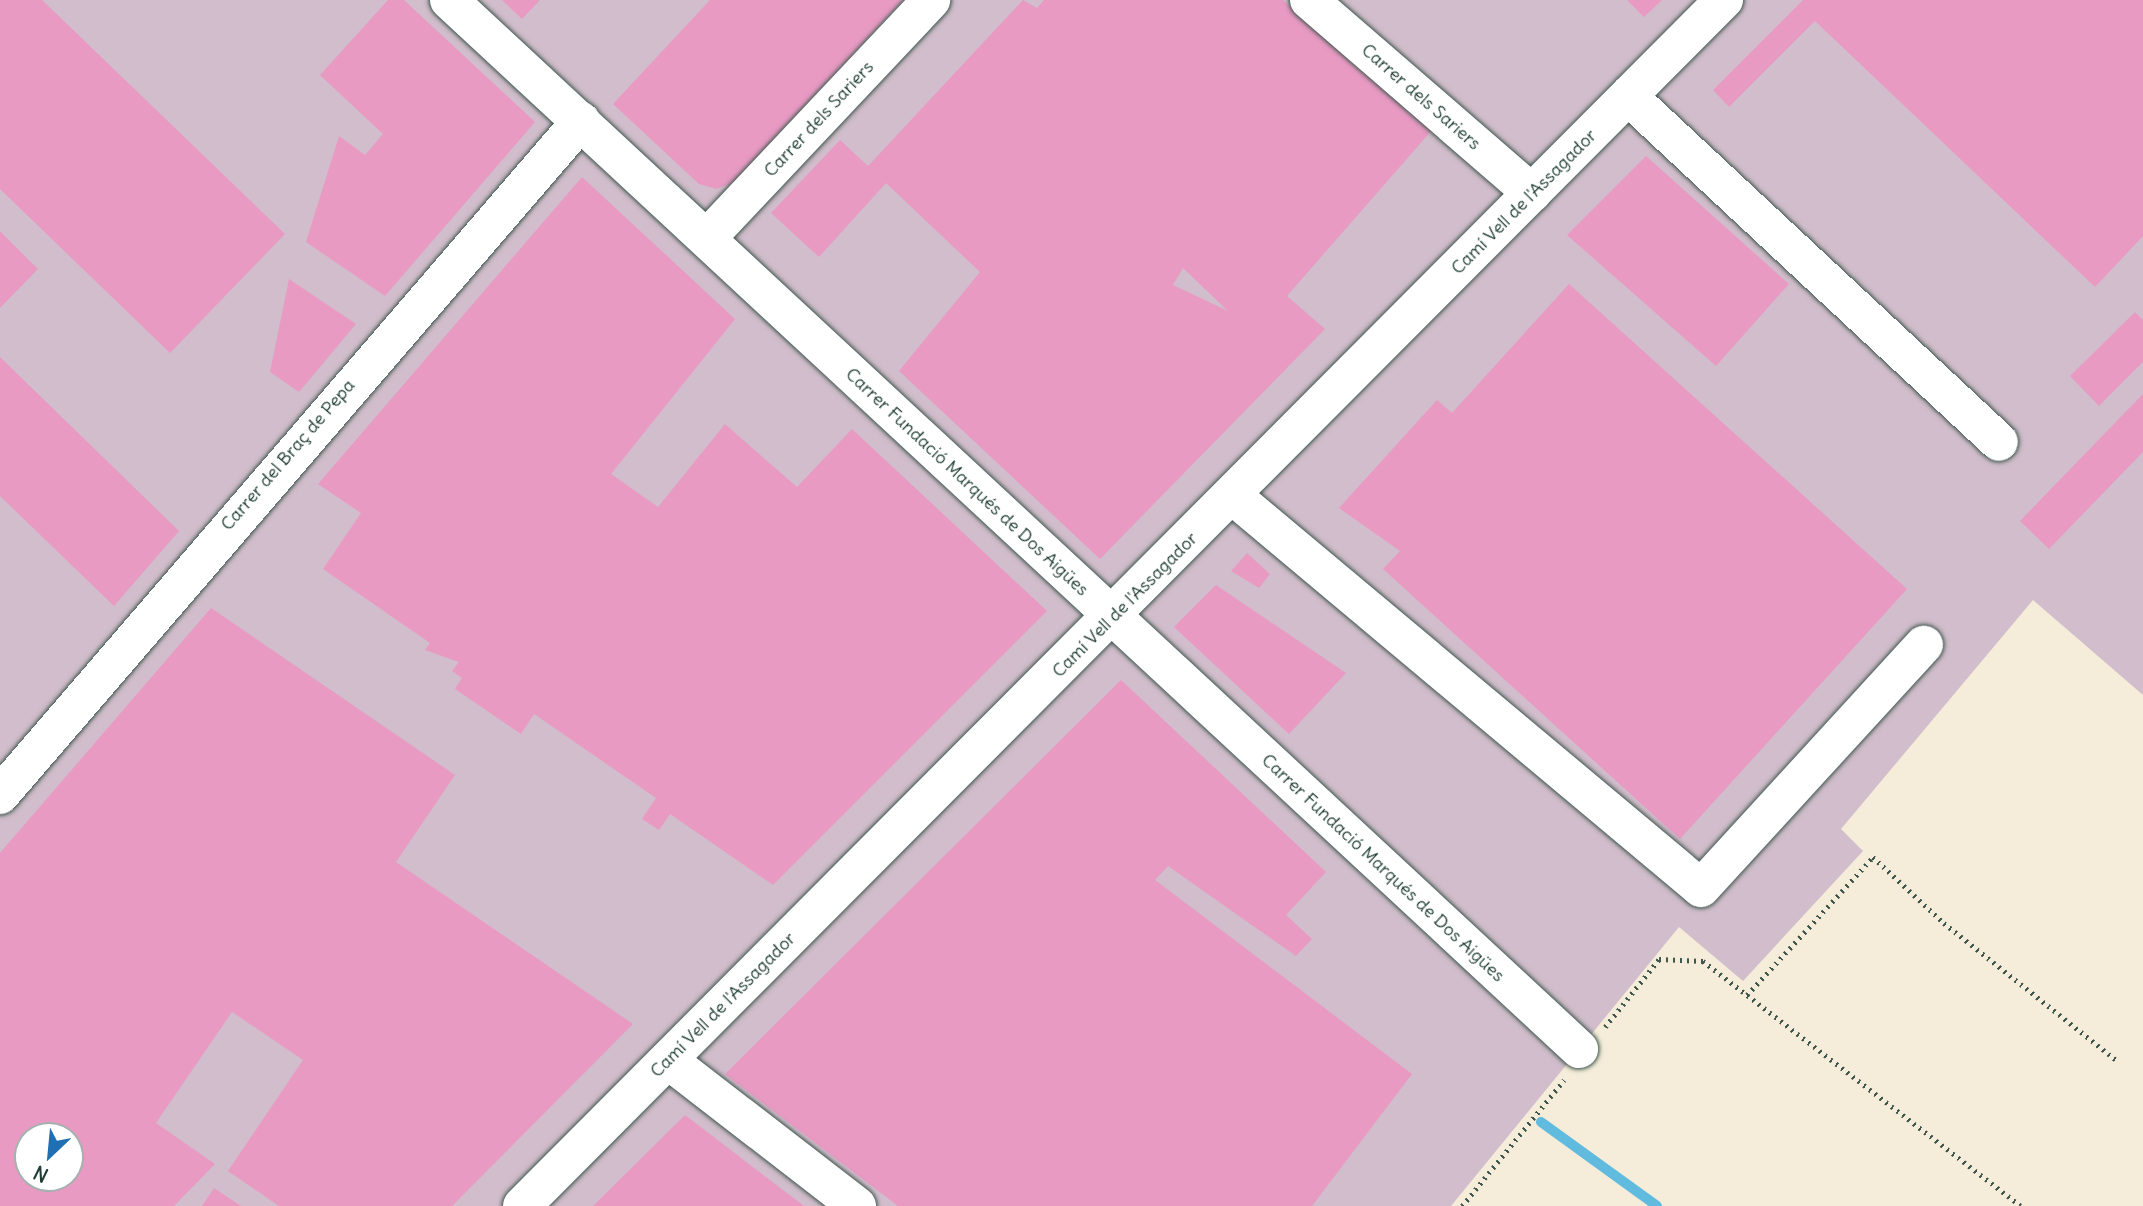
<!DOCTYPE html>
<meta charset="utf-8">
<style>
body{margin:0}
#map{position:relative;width:2143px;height:1206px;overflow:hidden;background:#f5edda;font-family:Delius,sans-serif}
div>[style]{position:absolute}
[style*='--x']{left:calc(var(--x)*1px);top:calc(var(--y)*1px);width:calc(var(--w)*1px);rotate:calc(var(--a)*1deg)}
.industrial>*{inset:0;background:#d1bdcb}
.stream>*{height:10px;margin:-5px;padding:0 5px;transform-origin:5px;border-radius:5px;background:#60bbde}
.building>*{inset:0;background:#e89ac3}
.path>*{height:4.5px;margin-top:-2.25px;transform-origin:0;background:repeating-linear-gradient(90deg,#3f574d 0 2px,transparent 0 7px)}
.roads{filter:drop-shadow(0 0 2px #3f574d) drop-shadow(0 0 2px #3f574d)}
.minor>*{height:38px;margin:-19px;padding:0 19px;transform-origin:19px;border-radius:19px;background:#fff}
span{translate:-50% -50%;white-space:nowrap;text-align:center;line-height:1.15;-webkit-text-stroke:5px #fff;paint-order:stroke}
.street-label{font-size:18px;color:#1f3d34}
.north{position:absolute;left:14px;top:1122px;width:70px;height:70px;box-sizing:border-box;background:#fff;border:2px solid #a5b1ae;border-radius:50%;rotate:206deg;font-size:19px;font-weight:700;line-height:28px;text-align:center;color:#1f3d34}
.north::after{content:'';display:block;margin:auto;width:24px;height:32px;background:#1f6fb2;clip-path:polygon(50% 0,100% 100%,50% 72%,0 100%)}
</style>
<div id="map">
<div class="industrial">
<i style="clip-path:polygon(evenodd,0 0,2143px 0,2143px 695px,2033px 600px,1841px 829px,1863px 851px,1743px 981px,1679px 927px,1451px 1206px,0 1206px,0 0,28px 1136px,70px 1136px,70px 1178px,28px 1178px,28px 1136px)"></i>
</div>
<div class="stream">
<i style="--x:1541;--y:1122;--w:143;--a:35.9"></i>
</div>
<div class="building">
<i style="clip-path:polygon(0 0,42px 0,285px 234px,170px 353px,0 189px)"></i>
<i style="clip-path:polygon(388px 0,404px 0,535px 122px,385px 296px,306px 242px,339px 136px,365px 155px,383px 134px,320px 75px)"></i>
<i style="clip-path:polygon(502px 0,540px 0,522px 19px)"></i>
<i style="clip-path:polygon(710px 0,903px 0,733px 183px,716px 189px,699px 184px,613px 104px)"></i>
<i style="clip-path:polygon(evenodd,1023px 0,1037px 8px,1044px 0,1283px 0,1432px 130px,1287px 296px,1325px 329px,1100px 559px,899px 371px,980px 272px,886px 183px,819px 257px,771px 213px,840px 140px,868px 166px,1023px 0,1183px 268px,1228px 311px,1173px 285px,1183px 268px)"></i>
<i style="clip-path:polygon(1627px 0,1662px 0,1644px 17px)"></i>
<i style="clip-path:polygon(1803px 0,2143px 0,2143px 236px,2095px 287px,1815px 21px,1729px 107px,1713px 90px)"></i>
<i style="clip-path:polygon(1646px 156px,1789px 284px,1716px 366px,1567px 235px)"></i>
<i style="clip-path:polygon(582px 177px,735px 319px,611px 474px,658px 507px,725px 424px,797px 487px,852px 429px,1047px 611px,773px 885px,670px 814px,659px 830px,642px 819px,656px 798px,534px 714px,521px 734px,455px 689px,462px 678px,452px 671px,459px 662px,425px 650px,430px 643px,323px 569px,361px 513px,318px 484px)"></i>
<i style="clip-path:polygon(0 231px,38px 269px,0 308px)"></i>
<i style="clip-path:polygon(289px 279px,356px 324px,299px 392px,270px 372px)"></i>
<i style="clip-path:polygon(1569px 284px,1907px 589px,1680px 839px,1383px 569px,1400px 551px,1339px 508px,1437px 400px,1452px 413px)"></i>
<i style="clip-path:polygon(2135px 312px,2143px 320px,2143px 362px,2099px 406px,2070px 376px)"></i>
<i style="clip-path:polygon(0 357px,179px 531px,114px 606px,0 496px)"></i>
<i style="clip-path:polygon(2143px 394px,2143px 452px,2049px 549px,2020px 521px)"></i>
<i style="clip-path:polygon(1247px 553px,1270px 574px,1259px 588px,1231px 571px)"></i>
<i style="clip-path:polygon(1216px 585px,1346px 673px,1289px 734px,1174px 627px)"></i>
<i style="clip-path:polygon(evenodd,211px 608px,455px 775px,396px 862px,633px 1024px,452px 1206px,279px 1206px,228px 1171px,303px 1060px,232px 1012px,156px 1123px,215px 1164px,174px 1206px,0 1206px,0 853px,211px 608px,28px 1136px,70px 1136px,70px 1178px,28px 1178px,28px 1136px)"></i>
<i style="clip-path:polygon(1121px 680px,1326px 872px,1286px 915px,1312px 939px,1296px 956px,1168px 866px,1155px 880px,1412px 1074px,1312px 1206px,898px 1206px,725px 1074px)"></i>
<i style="clip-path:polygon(685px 1115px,804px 1206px,593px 1206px)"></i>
<i style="clip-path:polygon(214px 1188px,241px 1206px,202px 1206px)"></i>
</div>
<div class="path">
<i style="--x:1747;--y:995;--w:187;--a:-47.6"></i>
<i style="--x:1873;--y:857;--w:97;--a:42.9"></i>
<i style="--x:1944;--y:923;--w:220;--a:38.5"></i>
<i style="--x:1605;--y:1027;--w:87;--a:-51.5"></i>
<i style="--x:1659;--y:959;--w:44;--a:2.6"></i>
<i style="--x:1703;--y:961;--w:401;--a:37.6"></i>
<i style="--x:1462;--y:1206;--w:162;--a:-51"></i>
</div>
<div class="roads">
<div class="minor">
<i style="--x:449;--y:0;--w:1542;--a:42.87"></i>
<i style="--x:1309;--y:0;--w:295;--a:40.9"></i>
<i style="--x:1628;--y:96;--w:507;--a:43"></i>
<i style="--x:707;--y:238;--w:327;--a:-46.7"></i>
<i style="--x:1233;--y:496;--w:610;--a:39.95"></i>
<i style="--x:1701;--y:888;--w:330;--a:-47.5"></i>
<i style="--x:0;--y:795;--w:890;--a:-49.24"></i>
<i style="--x:668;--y:1060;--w:239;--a:37.7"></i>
<i style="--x:522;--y:1206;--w:1703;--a:-45.1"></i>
</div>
</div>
<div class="street-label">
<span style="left:1421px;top:97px;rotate:41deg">Carrer dels Sariers</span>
<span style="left:819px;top:119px;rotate:-47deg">Carrer dels Sariers</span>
<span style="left:1524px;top:202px;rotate:-45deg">Camí Vell de l'Assagador</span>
<span style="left:288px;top:455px;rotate:-49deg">Carrer del Braç de Pepa</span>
<span style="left:967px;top:482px;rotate:43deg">Carrer Fundació Marqués de Dos Aigües</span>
<span style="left:1125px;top:605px;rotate:-45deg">Camí Vell de l'Assagador</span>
<span style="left:1383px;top:868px;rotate:43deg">Carrer Fundació Marqués de Dos Aigües</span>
<span style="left:723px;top:1005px;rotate:-45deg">Camí Vell de l'Assagador</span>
</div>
<div class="north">N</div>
</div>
